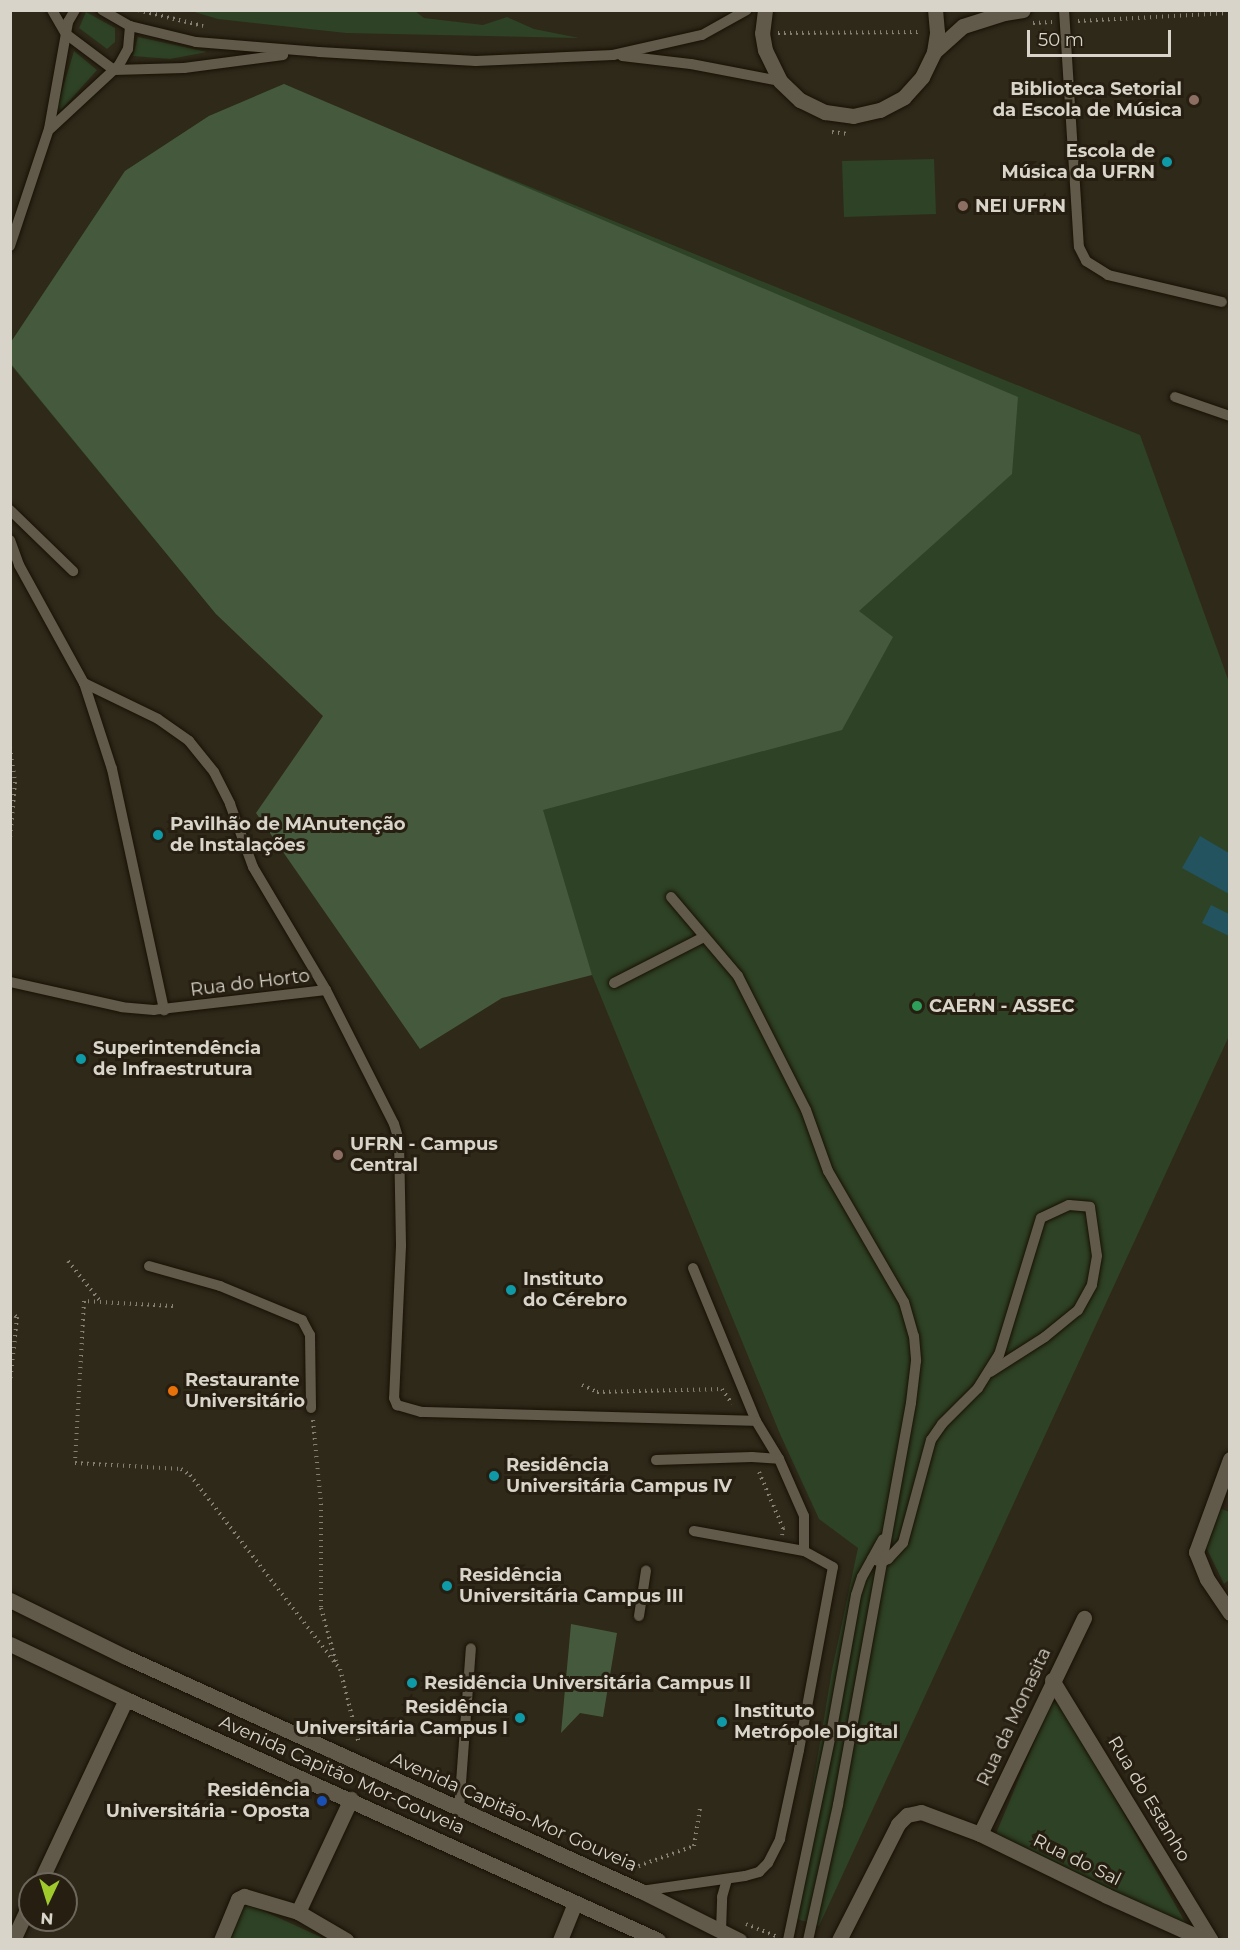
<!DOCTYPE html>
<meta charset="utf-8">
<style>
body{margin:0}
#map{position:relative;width:1240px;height:1950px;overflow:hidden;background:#2f291a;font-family:Montserrat,sans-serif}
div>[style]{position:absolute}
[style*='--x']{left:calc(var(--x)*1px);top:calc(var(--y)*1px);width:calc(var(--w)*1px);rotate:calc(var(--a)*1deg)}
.green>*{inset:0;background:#2e4225}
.forest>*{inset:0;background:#455a3c}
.water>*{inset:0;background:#22535e}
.path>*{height:4px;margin-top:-2px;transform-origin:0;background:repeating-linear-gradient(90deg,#858073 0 1.5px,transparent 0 6px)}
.roads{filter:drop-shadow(0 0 2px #171104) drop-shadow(0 0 2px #171104)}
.lane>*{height:10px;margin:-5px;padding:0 5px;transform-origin:5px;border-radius:5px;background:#615a4a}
.street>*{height:15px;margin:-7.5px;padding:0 7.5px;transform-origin:7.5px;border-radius:7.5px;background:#615a4a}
.secondary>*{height:15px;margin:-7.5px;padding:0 7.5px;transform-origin:7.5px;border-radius:7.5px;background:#615a4a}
.dots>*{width:16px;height:16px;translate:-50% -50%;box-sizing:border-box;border:3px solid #261f11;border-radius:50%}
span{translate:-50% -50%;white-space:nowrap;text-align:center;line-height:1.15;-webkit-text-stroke:6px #261f11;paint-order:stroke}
.poi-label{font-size:18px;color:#d8d4ca;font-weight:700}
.right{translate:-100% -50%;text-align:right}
.left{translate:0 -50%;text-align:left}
.street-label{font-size:18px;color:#d8d4ca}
.frame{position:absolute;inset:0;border:12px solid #d8d4ca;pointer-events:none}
.north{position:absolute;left:18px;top:1872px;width:60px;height:60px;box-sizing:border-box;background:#261f11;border:2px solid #6d675b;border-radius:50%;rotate:184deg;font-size:16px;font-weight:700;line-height:24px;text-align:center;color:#d8d4ca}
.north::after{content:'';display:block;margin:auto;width:21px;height:27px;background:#a0ca2c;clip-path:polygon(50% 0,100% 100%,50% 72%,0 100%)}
.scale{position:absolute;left:1027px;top:30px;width:144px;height:27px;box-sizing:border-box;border:3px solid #d8d4ca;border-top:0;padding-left:8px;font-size:18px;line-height:21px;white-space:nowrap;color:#d8d4ca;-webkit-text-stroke:4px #261f11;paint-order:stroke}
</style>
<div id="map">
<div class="green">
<i style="clip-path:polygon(191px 11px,415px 11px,424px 18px,483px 25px,507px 17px,534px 29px,579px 38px,346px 33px,218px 19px)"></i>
<i style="clip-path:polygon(86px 12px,115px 28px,115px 42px,107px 49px,79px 28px)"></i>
<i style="clip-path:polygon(138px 37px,207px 52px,170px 59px,133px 56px)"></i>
<i style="clip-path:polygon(74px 51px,97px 70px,54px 118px)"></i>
<i style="clip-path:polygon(284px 84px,370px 122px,1140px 435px,1229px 682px,1229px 1036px,819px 1926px,791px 1917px,832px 1670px,858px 1548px,819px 1519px,780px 1434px,592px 975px,532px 840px,216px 614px,11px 365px,11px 342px,125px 171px,209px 116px)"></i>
<i style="clip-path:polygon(934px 159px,936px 214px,844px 217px,842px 161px)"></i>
<i style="clip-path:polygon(1217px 1507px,1229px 1512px,1229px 1580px,1224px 1584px,1205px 1545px)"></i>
<i style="clip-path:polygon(1055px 1692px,1189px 1929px,995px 1836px)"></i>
<i style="clip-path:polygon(244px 1902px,325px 1939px,227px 1940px)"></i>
</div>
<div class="forest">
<i style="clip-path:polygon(284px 84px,1018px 397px,1012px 474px,859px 611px,893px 637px,842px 730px,543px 810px,592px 975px,502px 998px,420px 1049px,256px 813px,323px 716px,216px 614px,11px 364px,11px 342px,125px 171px,209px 116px)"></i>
<i style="clip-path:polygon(571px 1624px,617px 1633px,603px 1717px,580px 1713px,561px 1733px)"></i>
</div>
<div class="water">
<i style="clip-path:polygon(1200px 836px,1229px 853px,1229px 894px,1182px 868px)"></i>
<i style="clip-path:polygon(1211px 905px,1229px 914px,1229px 936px,1202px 923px)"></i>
</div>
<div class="path">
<i style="--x:138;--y:10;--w:67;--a:13.8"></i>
<i style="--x:1078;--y:21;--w:152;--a:-3"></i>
<i style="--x:1033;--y:23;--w:19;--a:-3"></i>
<i style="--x:778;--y:33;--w:143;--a:-0.4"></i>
<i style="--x:832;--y:132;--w:16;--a:7"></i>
<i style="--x:10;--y:747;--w:35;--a:82"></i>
<i style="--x:15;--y:782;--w:57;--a:95"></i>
<i style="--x:68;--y:1261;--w:51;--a:51.3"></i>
<i style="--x:173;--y:1306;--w:89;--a:-176.8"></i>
<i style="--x:84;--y:1301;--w:162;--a:93.2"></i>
<i style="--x:75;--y:1463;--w:106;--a:3.2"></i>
<i style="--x:181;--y:1469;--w:11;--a:34"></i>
<i style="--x:190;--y:1475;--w:245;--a:52.3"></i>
<i style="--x:340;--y:1669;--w:77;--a:75.8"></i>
<i style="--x:10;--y:1312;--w:9;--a:36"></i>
<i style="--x:17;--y:1317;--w:67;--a:96"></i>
<i style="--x:582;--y:1385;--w:17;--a:25"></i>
<i style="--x:597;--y:1392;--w:125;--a:-1.4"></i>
<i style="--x:722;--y:1389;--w:18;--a:56"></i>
<i style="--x:313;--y:1420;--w:84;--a:84.6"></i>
<i style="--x:321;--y:1504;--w:104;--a:90"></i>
<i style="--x:321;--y:1608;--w:56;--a:74.5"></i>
<i style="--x:759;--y:1472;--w:61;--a:66.8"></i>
<i style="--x:783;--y:1528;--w:7;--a:98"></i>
<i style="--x:633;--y:1868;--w:65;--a:-19.8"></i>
<i style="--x:694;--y:1846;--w:39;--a:-81"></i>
<i style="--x:746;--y:1924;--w:32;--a:22"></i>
</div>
<div class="roads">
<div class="lane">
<i style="--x:52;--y:10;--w:28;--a:60"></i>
<i style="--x:66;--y:34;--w:60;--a:36.9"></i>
<i style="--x:114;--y:70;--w:70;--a:-1.6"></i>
<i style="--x:184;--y:68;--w:100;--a:-7.5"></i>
<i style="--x:102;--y:10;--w:32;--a:30"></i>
<i style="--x:130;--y:26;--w:68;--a:13.6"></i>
<i style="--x:196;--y:42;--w:123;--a:4.6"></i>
<i style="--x:319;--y:52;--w:157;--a:3.3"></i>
<i style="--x:476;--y:61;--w:137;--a:-2.5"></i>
<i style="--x:613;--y:55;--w:91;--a:-12.7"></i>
<i style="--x:702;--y:35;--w:51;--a:-29.1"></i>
<i style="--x:1064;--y:10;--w:237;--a:86.4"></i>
<i style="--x:1079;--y:247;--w:16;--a:63"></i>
<i style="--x:1086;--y:261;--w:26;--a:32"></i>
<i style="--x:1108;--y:275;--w:117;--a:13.3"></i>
<i style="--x:622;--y:56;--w:69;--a:6.6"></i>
<i style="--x:691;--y:64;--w:91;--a:10.8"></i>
<i style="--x:50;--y:129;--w:94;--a:-42.8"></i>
<i style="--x:119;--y:65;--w:18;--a:-61"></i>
<i style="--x:128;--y:49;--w:23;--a:-85"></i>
<i style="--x:10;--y:246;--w:123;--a:-71.6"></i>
<i style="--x:49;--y:129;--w:109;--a:-79.9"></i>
<i style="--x:68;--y:22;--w:14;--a:-60"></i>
<i style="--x:1175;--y:397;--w:58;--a:19.1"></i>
<i style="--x:10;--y:510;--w:88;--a:44.1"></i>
<i style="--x:10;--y:540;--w:27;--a:70"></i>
<i style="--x:19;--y:565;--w:135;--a:61.2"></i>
<i style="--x:84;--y:683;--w:82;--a:25.9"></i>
<i style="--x:158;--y:719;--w:38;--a:35"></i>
<i style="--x:189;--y:741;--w:40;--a:51"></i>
<i style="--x:214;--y:772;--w:36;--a:63"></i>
<i style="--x:230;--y:804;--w:67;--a:69.9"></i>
<i style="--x:253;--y:867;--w:143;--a:59.3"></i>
<i style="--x:326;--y:990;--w:173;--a:173.4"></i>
<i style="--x:154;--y:1010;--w:32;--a:-175"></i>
<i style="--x:122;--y:1007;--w:115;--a:-167.4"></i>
<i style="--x:84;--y:683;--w:90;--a:72"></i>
<i style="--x:112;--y:769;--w:247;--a:77.8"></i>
<i style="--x:671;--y:897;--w:104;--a:49.7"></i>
<i style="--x:738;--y:976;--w:150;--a:63.1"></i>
<i style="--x:806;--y:1110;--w:65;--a:70.2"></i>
<i style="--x:828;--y:1171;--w:151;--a:59.9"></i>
<i style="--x:904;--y:1302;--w:35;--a:74"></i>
<i style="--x:914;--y:1336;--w:25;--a:85"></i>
<i style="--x:916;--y:1361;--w:42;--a:96.8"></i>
<i style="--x:911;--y:1403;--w:409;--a:100.3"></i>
<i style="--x:838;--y:1805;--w:138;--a:102.5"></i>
<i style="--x:614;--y:983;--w:101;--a:-27.1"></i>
<i style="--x:326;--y:990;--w:150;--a:63.1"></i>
<i style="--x:394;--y:1124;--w:17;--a:73"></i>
<i style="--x:399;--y:1140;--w:106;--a:88.9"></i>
<i style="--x:401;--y:1246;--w:152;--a:92.6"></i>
<i style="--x:394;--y:1398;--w:8;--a:67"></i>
<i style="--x:397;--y:1405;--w:25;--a:16"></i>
<i style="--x:421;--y:1412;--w:335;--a:1.5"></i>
<i style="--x:149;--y:1266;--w:74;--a:15.7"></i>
<i style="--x:220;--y:1286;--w:89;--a:22.5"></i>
<i style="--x:302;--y:1320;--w:17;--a:62"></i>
<i style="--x:310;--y:1335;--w:73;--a:89.2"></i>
<i style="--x:693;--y:1268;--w:165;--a:67.6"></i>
<i style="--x:756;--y:1421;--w:44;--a:58.8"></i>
<i style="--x:779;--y:1459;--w:62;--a:66.3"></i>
<i style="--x:804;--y:1516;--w:35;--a:90"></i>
<i style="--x:656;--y:1460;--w:96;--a:-1.8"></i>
<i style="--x:752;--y:1457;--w:27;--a:4"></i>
<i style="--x:872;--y:1559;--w:10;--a:17"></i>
<i style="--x:882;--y:1562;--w:7;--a:-27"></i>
<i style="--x:888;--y:1559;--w:22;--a:-47"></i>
<i style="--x:903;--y:1543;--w:107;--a:-74.8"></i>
<i style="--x:931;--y:1440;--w:19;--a:-55"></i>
<i style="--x:942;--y:1424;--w:51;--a:-45"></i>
<i style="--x:978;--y:1388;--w:39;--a:-58"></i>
<i style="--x:999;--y:1355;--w:143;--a:-73"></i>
<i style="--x:1041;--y:1218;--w:31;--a:-25"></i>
<i style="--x:1069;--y:1205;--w:21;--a:5"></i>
<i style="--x:1090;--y:1207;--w:49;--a:81.9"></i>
<i style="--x:1097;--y:1256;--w:29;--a:100"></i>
<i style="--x:1092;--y:1285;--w:29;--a:119"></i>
<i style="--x:1078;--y:1310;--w:43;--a:140.7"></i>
<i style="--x:1045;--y:1337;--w:65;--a:147.5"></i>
<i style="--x:639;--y:1616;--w:46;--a:-81.2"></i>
<i style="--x:459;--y:1810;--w:162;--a:-85.8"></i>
<i style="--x:641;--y:1891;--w:105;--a:-8.2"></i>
<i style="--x:745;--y:1876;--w:15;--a:-16"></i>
<i style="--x:759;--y:1872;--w:13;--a:-45"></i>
<i style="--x:768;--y:1863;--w:27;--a:-63"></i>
<i style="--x:780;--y:1839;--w:91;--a:-77.9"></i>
<i style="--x:799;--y:1750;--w:186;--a:-79.5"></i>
<i style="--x:833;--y:1567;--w:33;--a:-151"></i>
<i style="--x:804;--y:1551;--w:112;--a:-169.7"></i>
<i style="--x:721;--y:1931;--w:34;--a:-88"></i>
<i style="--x:722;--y:1897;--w:18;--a:-74"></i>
<i style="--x:788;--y:1940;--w:210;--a:-78.2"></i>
<i style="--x:831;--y:1734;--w:141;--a:-79.8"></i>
<i style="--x:856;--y:1595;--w:19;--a:-72"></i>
<i style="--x:862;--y:1577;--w:43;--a:-61.1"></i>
</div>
<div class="street">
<i style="--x:1230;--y:1459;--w:99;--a:110.1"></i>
<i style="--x:1196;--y:1552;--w:29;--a:68"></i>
<i style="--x:1207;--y:1579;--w:41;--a:55.9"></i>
<i style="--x:1052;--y:1680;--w:305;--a:58.6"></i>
<i style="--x:980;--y:1834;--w:240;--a:-64.3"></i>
<i style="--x:39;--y:1884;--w:204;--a:-64.8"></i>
<i style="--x:298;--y:1912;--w:125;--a:-64.9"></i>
<i style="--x:13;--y:1940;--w:41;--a:-65.3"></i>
<i style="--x:221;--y:1940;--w:44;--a:-67.5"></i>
<i style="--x:238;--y:1899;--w:7;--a:-27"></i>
<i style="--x:244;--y:1896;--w:56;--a:16.5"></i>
<i style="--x:298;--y:1912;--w:56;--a:30.3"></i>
<i style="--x:560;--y:1940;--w:40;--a:-68"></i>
<i style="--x:839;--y:1940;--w:130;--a:-63"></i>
<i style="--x:898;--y:1824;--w:13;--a:-45"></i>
<i style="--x:907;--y:1815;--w:14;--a:-12"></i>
<i style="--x:921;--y:1812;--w:63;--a:20.4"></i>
<i style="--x:980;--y:1834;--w:141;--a:26"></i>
<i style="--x:1107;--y:1896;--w:107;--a:24.2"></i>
</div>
<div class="secondary">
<i style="--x:765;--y:10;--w:23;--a:97"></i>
<i style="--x:762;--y:33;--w:17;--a:80"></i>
<i style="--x:765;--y:50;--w:34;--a:64"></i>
<i style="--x:780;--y:81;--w:28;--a:44"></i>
<i style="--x:800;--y:100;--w:28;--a:26"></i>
<i style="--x:825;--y:112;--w:28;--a:8"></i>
<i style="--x:853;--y:116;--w:28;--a:-13"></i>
<i style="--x:880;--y:110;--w:27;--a:-28"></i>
<i style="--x:904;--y:97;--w:27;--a:-48"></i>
<i style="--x:922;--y:77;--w:28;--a:-64"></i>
<i style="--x:934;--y:52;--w:20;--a:-81"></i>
<i style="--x:937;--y:32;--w:22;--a:-95"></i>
<i style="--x:934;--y:52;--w:39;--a:-42"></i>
<i style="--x:963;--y:26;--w:43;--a:-17.6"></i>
<i style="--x:1004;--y:13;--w:19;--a:-9"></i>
<i style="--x:10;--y:1600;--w:129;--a:26.2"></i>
<i style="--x:126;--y:1657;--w:566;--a:24.44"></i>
<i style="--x:641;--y:1891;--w:110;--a:26.6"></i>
<i style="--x:10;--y:1644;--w:128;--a:25.4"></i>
<i style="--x:126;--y:1699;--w:584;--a:24.37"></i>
</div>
</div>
<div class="dots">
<i style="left:1194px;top:100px;background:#8d6e63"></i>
<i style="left:1167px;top:162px;background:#0f9aa8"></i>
<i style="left:963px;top:206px;background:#8d6e63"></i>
<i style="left:158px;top:835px;background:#0f9aa8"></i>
<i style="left:917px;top:1006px;background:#2e9e5b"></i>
<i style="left:81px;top:1059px;background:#0f9aa8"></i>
<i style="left:338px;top:1155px;background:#8d6e63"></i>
<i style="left:511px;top:1290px;background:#0f9aa8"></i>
<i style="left:173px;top:1391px;background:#e8710a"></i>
<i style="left:494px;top:1476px;background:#0f9aa8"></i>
<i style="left:447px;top:1586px;background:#0f9aa8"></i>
<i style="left:412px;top:1683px;background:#0f9aa8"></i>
<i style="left:520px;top:1718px;background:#0f9aa8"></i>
<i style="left:722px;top:1722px;background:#0f9aa8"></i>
<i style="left:322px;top:1801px;background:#1a4fb4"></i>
</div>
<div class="poi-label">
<span class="right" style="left:1182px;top:100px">Biblioteca Setorial<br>da Escola de Música</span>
<span class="right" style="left:1155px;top:162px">Escola de<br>Música da UFRN</span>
<span class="left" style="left:975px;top:206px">NEI UFRN</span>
<span class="left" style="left:170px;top:835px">Pavilhão de MAnutenção<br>de Instalações</span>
<span class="left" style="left:929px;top:1006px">CAERN - ASSEC</span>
<span class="left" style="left:93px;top:1059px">Superintendência<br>de Infraestrutura</span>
<span class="left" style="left:350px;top:1155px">UFRN - Campus<br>Central</span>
<span class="left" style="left:523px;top:1290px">Instituto<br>do Cérebro</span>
<span class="left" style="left:185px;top:1391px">Restaurante<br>Universitário</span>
<span class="left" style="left:506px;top:1476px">Residência<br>Universitária Campus IV</span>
<span class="left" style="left:459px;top:1586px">Residência<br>Universitária Campus III</span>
<span class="left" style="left:424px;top:1683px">Residência Universitária Campus II</span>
<span class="right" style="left:508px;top:1718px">Residência<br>Universitária Campus I</span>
<span class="left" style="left:734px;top:1722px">Instituto<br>Metrópole Digital</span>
<span class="right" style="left:310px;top:1801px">Residência<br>Universitária - Oposta</span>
</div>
<div class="street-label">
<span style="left:250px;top:983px;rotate:-7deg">Rua do Horto</span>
<span style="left:1014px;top:1717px;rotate:-65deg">Rua da Monasita</span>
<span style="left:342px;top:1775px;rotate:24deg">Avenida Capitão Mor-Gouveia</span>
<span style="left:1149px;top:1799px;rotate:59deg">Rua do Estanho</span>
<span style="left:514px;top:1812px;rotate:24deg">Avenida Capitão-Mor Gouveia</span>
<span style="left:1077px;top:1860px;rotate:26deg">Rua do Sal</span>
</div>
<div class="frame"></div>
<div class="north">N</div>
<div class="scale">50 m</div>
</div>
